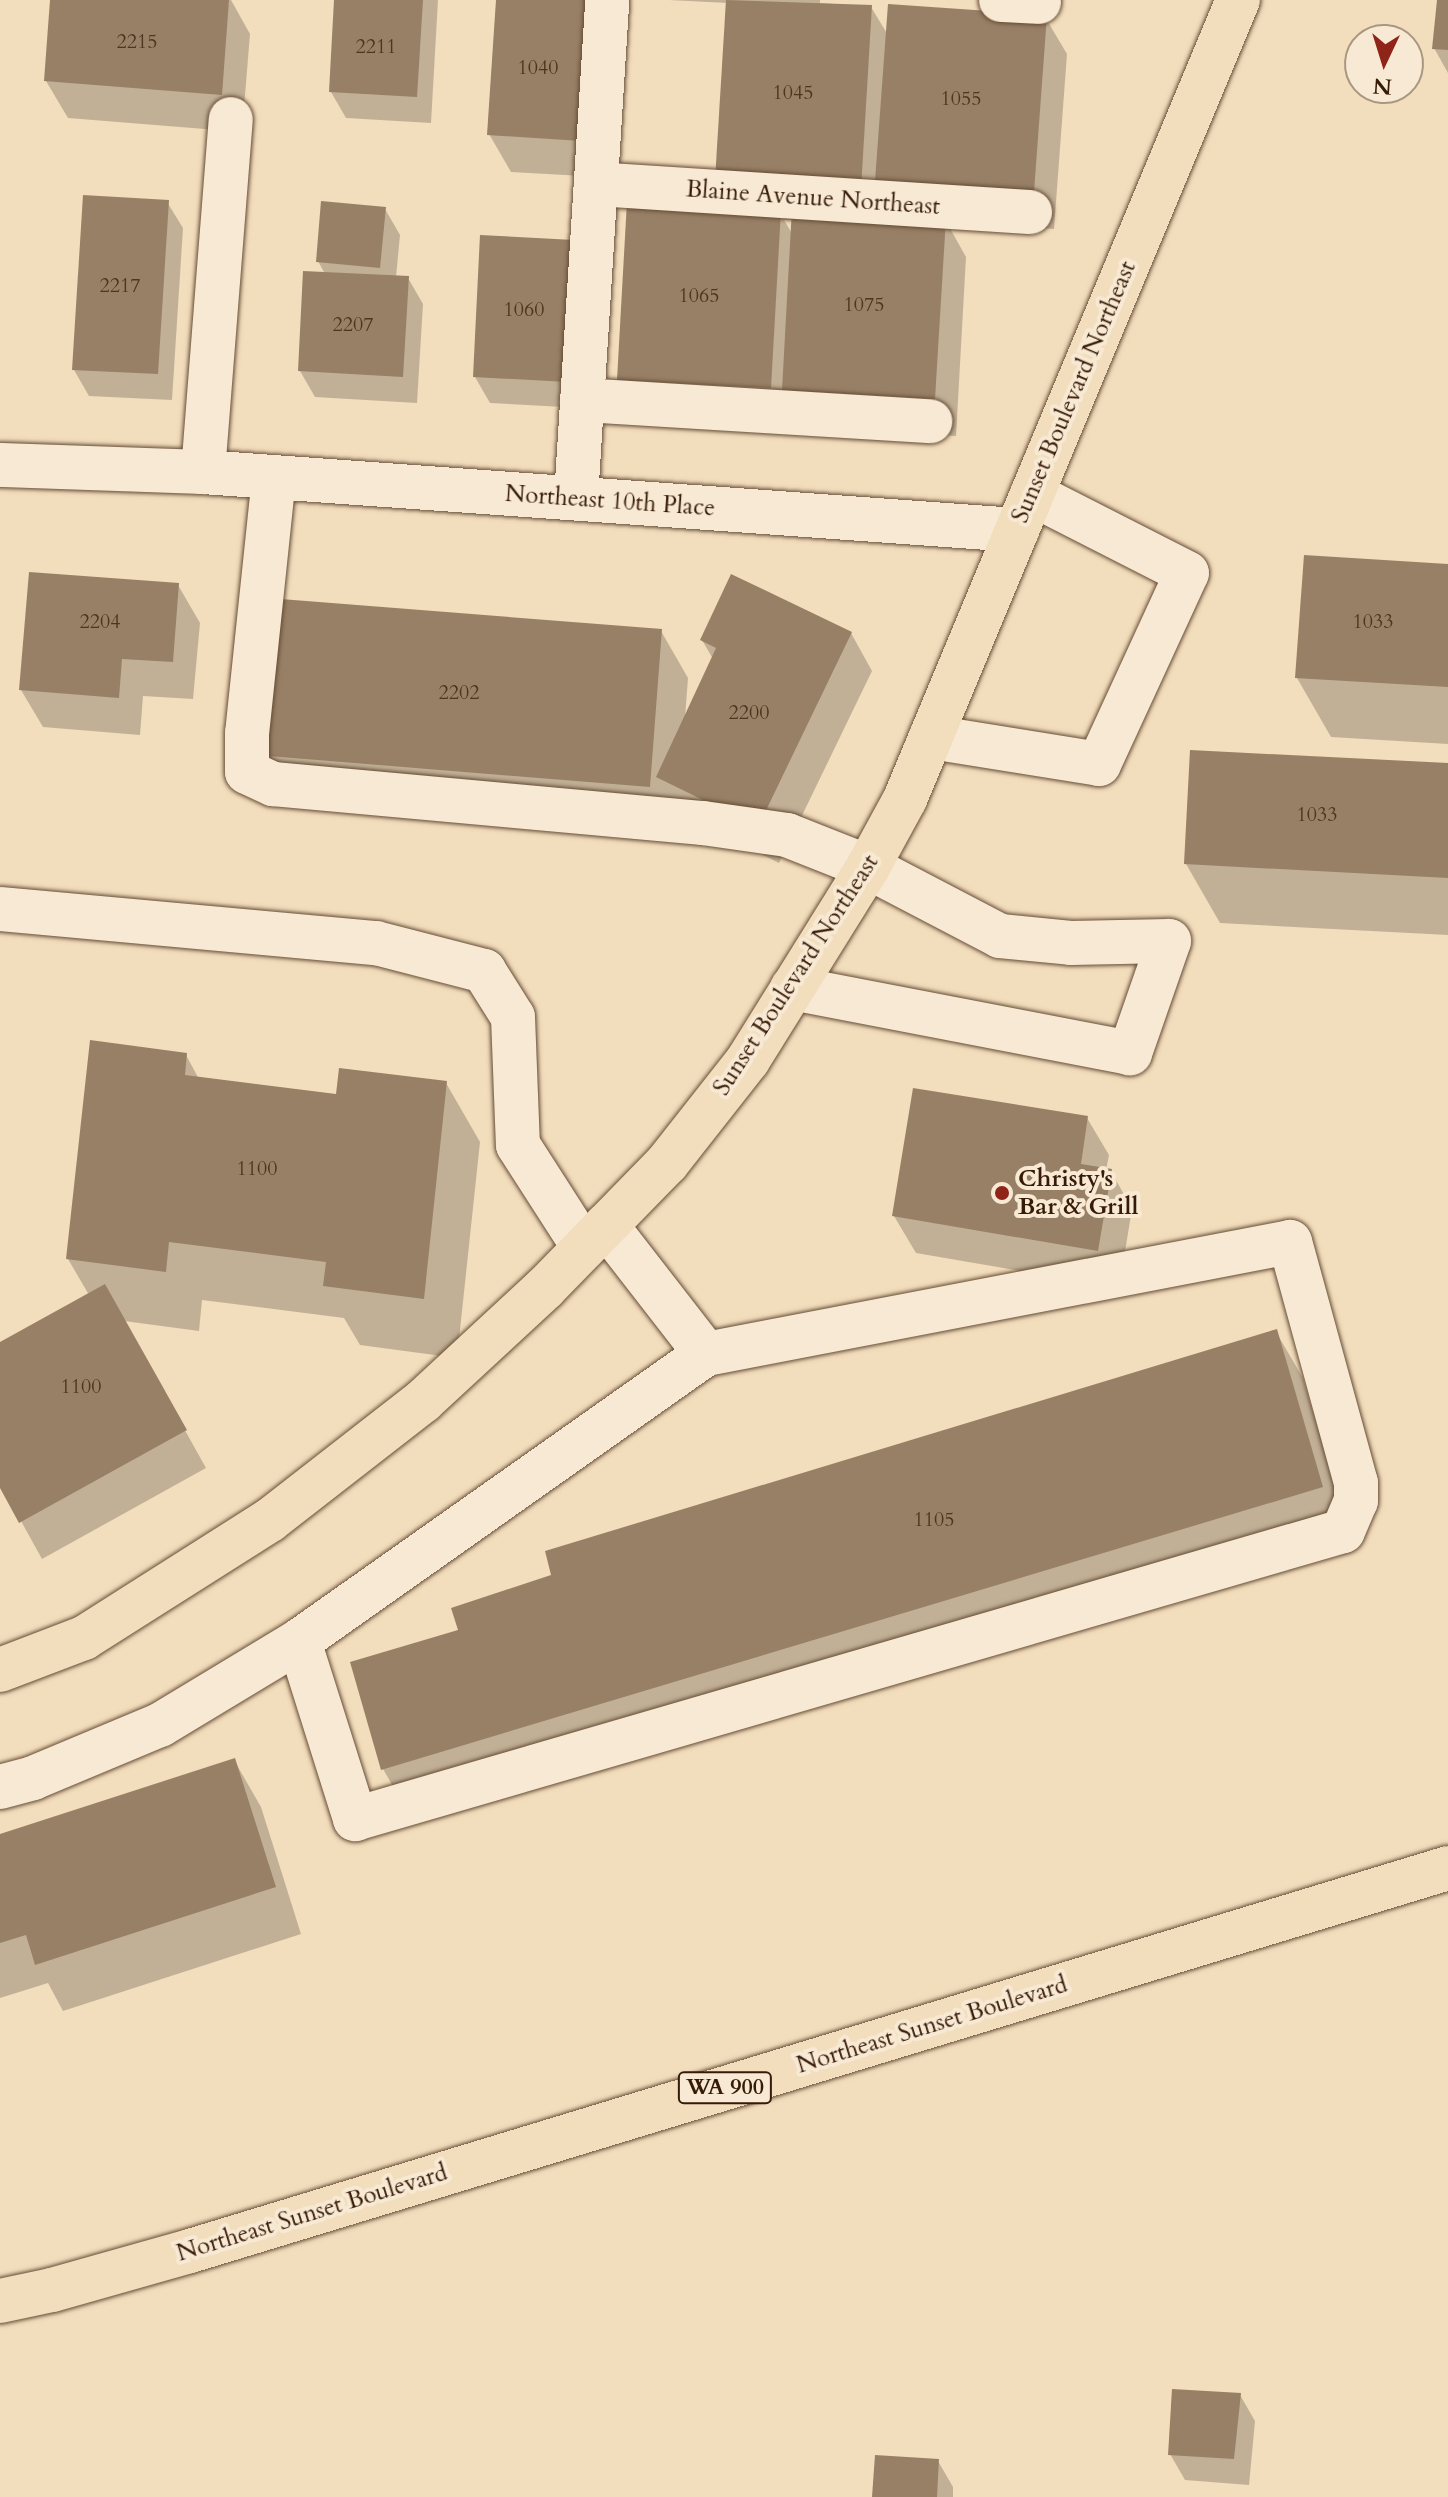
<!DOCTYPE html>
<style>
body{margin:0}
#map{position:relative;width:1448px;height:2497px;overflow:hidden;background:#f2ddbc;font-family:Cardo,serif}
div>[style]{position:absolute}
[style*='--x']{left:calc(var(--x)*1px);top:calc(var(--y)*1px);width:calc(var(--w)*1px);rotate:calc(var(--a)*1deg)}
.shadow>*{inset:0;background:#0003}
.building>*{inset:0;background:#988066}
.roads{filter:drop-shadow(0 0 2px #664c36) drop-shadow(0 0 2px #664c36)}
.minor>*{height:44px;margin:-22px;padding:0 22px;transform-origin:22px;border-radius:22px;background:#f7e9d3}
.major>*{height:44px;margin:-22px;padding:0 22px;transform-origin:22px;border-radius:22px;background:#f2ddbc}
.dots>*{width:22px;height:22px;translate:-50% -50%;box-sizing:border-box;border:4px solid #f7e9d3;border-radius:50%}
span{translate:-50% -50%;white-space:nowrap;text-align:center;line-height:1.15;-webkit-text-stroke:8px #f7e9d3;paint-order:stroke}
.number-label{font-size:20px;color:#4f3420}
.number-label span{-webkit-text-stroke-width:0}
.shield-label span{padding:2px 6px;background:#f7e9d3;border:2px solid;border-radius:6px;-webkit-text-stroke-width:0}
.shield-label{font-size:22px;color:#371b09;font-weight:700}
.street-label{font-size:24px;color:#371b09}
.poi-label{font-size:24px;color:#371b09;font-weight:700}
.left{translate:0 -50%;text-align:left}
.north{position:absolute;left:1344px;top:24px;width:80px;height:80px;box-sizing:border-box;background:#f7e9d3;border:2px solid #aa9782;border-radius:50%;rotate:184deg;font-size:22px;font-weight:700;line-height:32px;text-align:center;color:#371b09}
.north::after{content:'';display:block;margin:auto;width:28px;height:36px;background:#8f2418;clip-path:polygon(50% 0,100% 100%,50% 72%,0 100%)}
</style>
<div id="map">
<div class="shadow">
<i style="clip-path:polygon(52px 0,231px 0,250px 34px,242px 132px,68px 118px,46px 81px)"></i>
<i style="clip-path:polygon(336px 0,438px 0,431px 123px,346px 118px,331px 92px)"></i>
<i style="clip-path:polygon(498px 0,601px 177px,511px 172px,489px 134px)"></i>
<i style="clip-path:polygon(evenodd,669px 0,820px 0,820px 3px,871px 7px,888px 35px,1045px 17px,1067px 54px,1054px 229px,946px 221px,966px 257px,956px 436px,640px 417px,619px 379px,734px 209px,728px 3px,669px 0,784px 220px,794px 220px,793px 235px,784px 220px)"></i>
<i style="clip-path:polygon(1439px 0,1448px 0,1448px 73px,1434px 48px)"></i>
<i style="clip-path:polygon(167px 202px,183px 228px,172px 400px,89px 396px,74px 370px)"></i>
<i style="clip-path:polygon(385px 209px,400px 235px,396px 277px,408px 278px,423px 304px,417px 403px,315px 397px,300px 371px,325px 274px,318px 261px)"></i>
<i style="clip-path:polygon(588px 268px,582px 408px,490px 403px,475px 377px)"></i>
<i style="clip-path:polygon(1448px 566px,1448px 744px,1331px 737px,1297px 678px)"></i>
<i style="clip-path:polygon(178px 585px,200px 623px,193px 699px,143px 696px,140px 735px,43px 727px,21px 690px)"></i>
<i style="clip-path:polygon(661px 631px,688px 678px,685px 718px,713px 659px,702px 640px,851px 633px,872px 671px,779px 863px,678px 813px,285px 801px,258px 755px)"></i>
<i style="clip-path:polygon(1448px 765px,1448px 935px,1220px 923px,1186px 864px)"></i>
<i style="clip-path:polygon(186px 1055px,199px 1079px,338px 1096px,446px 1083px,480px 1142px,457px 1358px,360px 1345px,344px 1318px,202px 1300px,199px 1331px,124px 1321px,206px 1468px,42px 1559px,0 1483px,0 1344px,89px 1295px,68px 1259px)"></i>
<i style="clip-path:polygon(1087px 1118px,1109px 1155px,1106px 1170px,1111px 1171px,1132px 1209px,1119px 1288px,916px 1253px,894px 1216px)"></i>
<i style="clip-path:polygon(1276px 1332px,1303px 1378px,1349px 1534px,410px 1816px,383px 1769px,353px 1663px,460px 1631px)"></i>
<i style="clip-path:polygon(234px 1760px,261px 1807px,301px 1934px,63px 2011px,48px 1983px,0 1998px,0 1836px)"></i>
<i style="clip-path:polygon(1240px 2395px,1255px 2421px,1249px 2485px,1185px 2480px,1170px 2454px)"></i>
<i style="clip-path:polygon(938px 2461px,953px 2487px,953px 2497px,874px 2497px)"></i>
</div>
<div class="building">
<i style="clip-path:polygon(50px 0,229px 0,222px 95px,44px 81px)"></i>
<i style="clip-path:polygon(334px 0,423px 0,417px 97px,329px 92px)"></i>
<i style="clip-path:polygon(496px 0,589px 0,581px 141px,487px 135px)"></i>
<i style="clip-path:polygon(726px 0,872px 5px,861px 189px,715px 180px)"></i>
<i style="clip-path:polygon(1437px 0,1448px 0,1448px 50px,1432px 49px)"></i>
<i style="clip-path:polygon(888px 4px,1047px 15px,1034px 192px,875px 181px)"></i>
<i style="clip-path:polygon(83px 195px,169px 200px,158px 374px,72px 370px)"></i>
<i style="clip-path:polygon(321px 201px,386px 207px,380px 268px,316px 262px)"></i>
<i style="clip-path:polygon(627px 201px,781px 210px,771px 388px,617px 380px)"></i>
<i style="clip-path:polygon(792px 208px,946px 218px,935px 399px,782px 390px)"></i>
<i style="clip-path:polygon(480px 235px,574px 240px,568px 382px,473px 377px)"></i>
<i style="clip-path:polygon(303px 271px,409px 276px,403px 377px,298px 371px)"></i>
<i style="clip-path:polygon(1304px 555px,1448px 564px,1448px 687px,1295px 678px)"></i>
<i style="clip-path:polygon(29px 572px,179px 583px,173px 662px,122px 659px,119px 698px,19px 690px)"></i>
<i style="clip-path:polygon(731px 574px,852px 632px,758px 827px,656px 777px,716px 648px,700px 640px)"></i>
<i style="clip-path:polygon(268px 598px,662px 629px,650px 787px,256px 755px)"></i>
<i style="clip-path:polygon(1190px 750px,1448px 763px,1448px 878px,1184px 864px)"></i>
<i style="clip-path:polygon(90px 1040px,187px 1053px,185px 1075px,336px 1094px,339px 1068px,447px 1081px,424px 1299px,323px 1286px,326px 1262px,169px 1242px,166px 1272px,66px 1259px)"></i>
<i style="clip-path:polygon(913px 1088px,1088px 1116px,1081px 1164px,1112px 1169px,1098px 1251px,892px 1216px)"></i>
<i style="clip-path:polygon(105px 1284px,187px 1430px,19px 1523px,0 1488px,0 1342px)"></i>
<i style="clip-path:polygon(1277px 1329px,1323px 1487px,381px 1770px,350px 1662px,458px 1630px,451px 1608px,551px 1575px,545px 1551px)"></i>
<i style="clip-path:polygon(235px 1758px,276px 1887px,35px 1965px,26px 1935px,0 1943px,0 1834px)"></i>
<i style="clip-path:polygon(1172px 2389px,1241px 2393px,1234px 2459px,1168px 2455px)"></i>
<i style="clip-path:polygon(875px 2455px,939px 2459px,937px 2497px,872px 2497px)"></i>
</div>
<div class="roads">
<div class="minor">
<i style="--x:1001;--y:0;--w:38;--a:3"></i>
<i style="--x:596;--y:184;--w:435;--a:3.7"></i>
<i style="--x:582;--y:400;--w:349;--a:3.5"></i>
<i style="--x:0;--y:465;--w:203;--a:2"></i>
<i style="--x:203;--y:472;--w:816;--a:4.08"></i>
<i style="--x:203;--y:472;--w:354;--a:-85.5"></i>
<i style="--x:274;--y:477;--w:257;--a:96"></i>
<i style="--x:247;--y:733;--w:39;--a:90"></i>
<i style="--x:247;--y:772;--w:29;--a:25"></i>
<i style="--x:273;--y:784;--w:432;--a:5.2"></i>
<i style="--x:703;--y:823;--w:85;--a:8.1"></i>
<i style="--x:787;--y:835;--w:87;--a:21.6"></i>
<i style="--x:868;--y:867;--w:149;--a:27.6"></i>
<i style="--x:1000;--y:936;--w:71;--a:5.6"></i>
<i style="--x:1071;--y:943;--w:98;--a:-1.2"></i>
<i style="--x:1169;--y:941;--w:119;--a:109.2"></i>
<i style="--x:1130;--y:1053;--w:344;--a:-169.1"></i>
<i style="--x:576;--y:498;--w:499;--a:-86.4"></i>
<i style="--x:931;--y:737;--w:170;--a:9.1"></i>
<i style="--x:1099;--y:764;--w:210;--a:-65.3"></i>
<i style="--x:1187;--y:573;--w:174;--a:-153"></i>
<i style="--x:0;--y:909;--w:378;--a:5.2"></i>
<i style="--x:376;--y:943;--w:112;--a:14.5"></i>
<i style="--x:484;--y:971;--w:54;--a:57.8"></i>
<i style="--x:513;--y:1017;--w:128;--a:87.8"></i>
<i style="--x:518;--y:1145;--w:122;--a:57.3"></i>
<i style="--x:299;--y:1641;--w:187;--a:72.5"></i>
<i style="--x:355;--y:1819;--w:1029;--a:-16.25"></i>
<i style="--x:1343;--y:1531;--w:33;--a:-67"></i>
<i style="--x:1356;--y:1501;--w:18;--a:-90"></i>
<i style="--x:1356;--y:1483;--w:250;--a:-105.3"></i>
<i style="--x:1290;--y:1242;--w:595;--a:169.14"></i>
<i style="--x:706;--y:1354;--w:163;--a:-127.8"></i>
<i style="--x:0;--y:1787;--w:34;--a:-15"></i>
<i style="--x:33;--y:1778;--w:138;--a:-22.7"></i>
<i style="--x:160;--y:1725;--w:162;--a:-31.1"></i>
<i style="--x:299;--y:1641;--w:498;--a:-35.2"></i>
</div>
<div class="major">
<i style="--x:0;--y:1670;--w:90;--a:-20.9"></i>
<i style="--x:84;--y:1638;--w:220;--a:-32.4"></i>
<i style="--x:270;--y:1520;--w:194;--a:-37.9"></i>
<i style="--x:423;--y:1401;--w:166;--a:-42.8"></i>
<i style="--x:545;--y:1288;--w:175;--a:-45.7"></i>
<i style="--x:667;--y:1163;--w:131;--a:-51.8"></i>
<i style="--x:748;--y:1060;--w:227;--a:-58.1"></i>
<i style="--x:868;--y:867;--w:77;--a:-61.4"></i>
<i style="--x:905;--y:799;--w:866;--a:-67.38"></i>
<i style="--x:0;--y:2301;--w:53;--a:-11.9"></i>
<i style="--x:52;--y:2290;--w:143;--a:-15.8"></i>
<i style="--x:190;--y:2251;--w:1315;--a:-16.93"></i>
</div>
</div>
<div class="dots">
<i style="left:1002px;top:1193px;background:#8f2418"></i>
</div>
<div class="number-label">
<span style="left:137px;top:41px">2215</span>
<span style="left:376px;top:46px">2211</span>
<span style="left:538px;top:67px">1040</span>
<span style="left:793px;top:92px">1045</span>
<span style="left:961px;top:98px">1055</span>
<span style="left:120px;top:285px">2217</span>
<span style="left:699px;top:295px">1065</span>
<span style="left:864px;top:304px">1075</span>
<span style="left:524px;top:309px">1060</span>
<span style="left:353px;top:324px">2207</span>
<span style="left:100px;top:621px">2204</span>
<span style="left:1373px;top:621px">1033</span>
<span style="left:459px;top:692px">2202</span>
<span style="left:749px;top:712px">2200</span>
<span style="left:1317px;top:814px">1033</span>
<span style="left:257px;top:1168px">1100</span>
<span style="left:81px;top:1386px">1100</span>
<span style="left:934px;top:1519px">1105</span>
</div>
<div class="shield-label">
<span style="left:725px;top:2088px">WA 900</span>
</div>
<div class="street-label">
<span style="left:813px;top:198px;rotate:4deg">Blaine Avenue Northeast</span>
<span style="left:1074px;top:392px;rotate:-67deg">Sunset Boulevard Northeast</span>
<span style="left:610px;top:501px;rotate:4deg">Northeast 10th Place</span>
<span style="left:796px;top:975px;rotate:-57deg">Sunset Boulevard Northeast</span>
<span style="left:932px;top:2025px;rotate:-17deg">Northeast Sunset Boulevard</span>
<span style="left:312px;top:2213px;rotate:-17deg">Northeast Sunset Boulevard</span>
</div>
<div class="poi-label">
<span class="left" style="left:1018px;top:1193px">Christy's<br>Bar &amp; Grill</span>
</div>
<div class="north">N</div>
</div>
